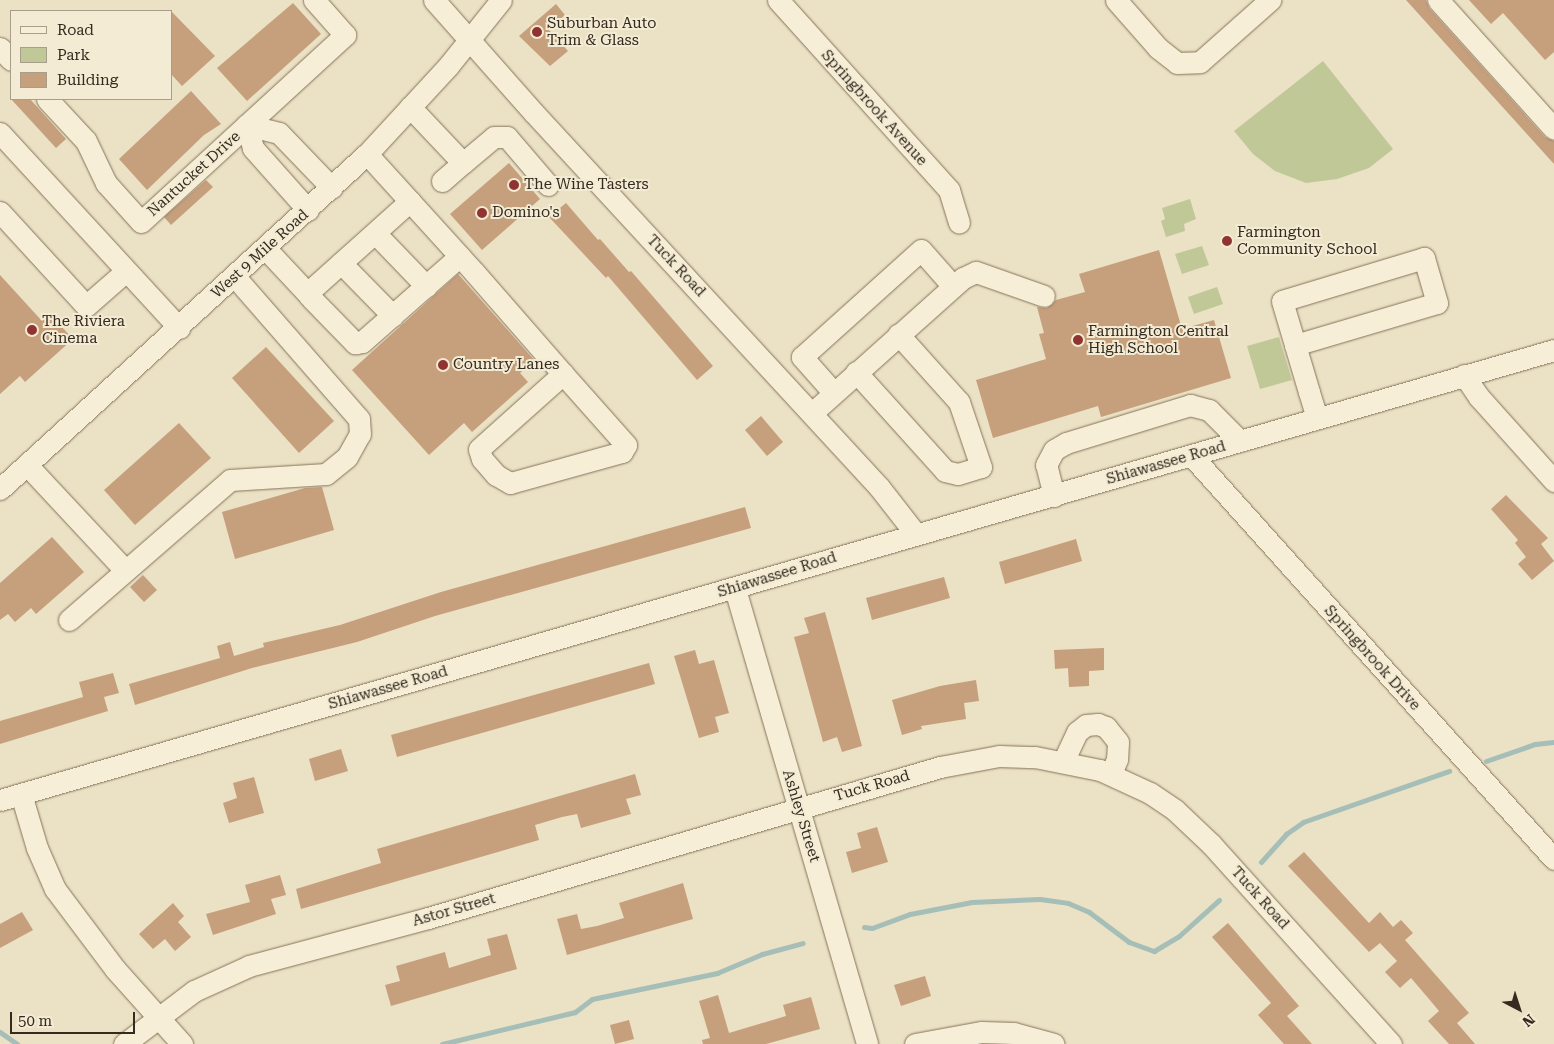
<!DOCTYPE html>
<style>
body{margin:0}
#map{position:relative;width:1554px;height:1044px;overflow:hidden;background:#ebe1c4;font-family:"Roboto Serif",serif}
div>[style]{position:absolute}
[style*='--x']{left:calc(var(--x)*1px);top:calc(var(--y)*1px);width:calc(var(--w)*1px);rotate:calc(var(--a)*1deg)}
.green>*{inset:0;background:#c0c898}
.stream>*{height:5px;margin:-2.5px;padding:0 2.5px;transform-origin:2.5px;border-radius:2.5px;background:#a5beb8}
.building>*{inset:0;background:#c69f7c}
.roads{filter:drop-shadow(0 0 1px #84735b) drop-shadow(0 0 1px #84735b)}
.minor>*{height:21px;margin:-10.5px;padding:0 10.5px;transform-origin:10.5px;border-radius:10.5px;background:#f6eed6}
.dots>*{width:14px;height:14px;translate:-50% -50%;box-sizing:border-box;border:2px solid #f3ebd3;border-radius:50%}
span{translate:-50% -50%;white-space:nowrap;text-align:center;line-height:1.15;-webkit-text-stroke:4px #f3ebd3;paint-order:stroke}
.poi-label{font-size:15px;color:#352a1f}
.left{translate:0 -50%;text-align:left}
.street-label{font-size:15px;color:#352a1f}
.legend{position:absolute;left:10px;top:10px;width:162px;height:90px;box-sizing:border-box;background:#f3ebd3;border:1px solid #a79e8b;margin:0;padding:6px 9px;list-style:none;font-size:15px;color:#352a1f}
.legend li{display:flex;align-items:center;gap:10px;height:25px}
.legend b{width:25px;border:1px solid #a79e8b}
.north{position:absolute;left:1494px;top:984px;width:50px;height:50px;-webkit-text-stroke:4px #f3ebd3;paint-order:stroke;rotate:140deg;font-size:14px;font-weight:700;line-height:20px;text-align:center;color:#352a1f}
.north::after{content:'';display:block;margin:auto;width:18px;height:22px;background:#352a1f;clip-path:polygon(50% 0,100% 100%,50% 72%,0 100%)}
.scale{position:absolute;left:10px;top:1012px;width:125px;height:22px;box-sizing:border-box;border:2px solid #352a1f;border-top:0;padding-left:6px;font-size:15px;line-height:18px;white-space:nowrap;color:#352a1f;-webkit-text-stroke:4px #f3ebd3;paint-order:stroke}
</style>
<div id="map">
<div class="green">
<i style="clip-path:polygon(1323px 61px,1393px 149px,1369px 168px,1337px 179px,1306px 183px,1275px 171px,1253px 154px,1234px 131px)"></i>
<i style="clip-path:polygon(1190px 199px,1196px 219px,1184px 224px,1185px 231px,1166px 237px,1161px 221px,1165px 219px,1162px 208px)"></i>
<i style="clip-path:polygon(1202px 246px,1209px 265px,1182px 274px,1175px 254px)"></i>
<i style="clip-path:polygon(1217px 287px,1223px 304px,1194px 314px,1188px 297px)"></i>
<i style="clip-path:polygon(1279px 337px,1292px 380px,1260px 389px,1247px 346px)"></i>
</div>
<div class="stream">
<i style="--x:1486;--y:761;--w:52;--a:-19.1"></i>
<i style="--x:1535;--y:744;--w:19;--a:-6"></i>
<i style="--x:1261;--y:862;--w:38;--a:-48"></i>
<i style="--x:1286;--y:834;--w:21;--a:-35"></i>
<i style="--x:1303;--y:822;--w:155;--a:-19.3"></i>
<i style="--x:864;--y:927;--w:8;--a:7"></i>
<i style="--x:872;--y:928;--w:40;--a:-20.2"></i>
<i style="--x:910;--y:914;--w:63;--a:-11"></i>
<i style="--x:972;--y:902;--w:68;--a:-2.5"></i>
<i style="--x:1040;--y:899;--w:28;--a:8"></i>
<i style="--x:1068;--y:903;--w:23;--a:23"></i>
<i style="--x:1089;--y:912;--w:50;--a:36.9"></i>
<i style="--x:1129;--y:942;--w:27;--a:20"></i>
<i style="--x:1154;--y:951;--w:29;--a:-31"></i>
<i style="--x:1179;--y:936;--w:54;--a:-42"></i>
<i style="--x:0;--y:1032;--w:21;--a:35"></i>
<i style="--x:442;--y:1044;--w:137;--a:-13.5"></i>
<i style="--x:575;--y:1012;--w:21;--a:-37"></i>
<i style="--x:592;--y:999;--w:128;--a:-11.7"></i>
<i style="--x:717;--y:973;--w:49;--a:-22.9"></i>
<i style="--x:762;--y:954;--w:42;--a:-15"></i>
</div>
<div class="building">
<i style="clip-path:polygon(1406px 0,1426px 0,1429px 8px,1545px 137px,1554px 141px,1554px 164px)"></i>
<i style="clip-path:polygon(1469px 0,1554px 0,1554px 52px,1545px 60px,1503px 13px,1491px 24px)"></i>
<i style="clip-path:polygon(293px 3px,321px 34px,247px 101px,217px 68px)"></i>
<i style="clip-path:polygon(556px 4px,565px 15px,548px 29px,568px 51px,550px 66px,519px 36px)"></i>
<i style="clip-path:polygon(171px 11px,215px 56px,182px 86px,171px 74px)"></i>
<i style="clip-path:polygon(191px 91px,221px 124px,204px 135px,147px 190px,119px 159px)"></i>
<i style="clip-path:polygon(11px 99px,30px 99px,66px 139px,56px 148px)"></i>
<i style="clip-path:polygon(509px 163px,540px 199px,482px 250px,450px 214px)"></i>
<i style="clip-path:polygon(206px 180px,213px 187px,171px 225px,164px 217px)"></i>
<i style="clip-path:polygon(566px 203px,598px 240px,600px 239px,629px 272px,631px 271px,713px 366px,697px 380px,608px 276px,606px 278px,549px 217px)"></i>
<i style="clip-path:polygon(1159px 250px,1182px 329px,1214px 320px,1231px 378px,1101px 417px,1098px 406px,993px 438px,976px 380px,1046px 359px,1039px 334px,1044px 333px,1037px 307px,1047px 308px,1056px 300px,1085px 292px,1079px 274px)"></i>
<i style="clip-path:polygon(458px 274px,534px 360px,520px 373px,528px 382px,472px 432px,464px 423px,429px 455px,352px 370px)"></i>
<i style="clip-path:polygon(0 275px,42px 321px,50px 314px,73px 339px,25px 382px,20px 376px,0 394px)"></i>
<i style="clip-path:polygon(266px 347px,334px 421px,299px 453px,232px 378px)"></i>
<i style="clip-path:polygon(761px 416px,783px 442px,767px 456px,745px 430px)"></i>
<i style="clip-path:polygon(179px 423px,211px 458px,135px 525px,104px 490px)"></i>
<i style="clip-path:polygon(322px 487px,334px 530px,235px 559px,222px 512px,305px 488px)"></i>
<i style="clip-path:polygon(1506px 495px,1548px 538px,1541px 544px,1554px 561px,1532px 580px,1518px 564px,1526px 557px,1515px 543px,1518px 540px,1491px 509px)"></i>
<i style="clip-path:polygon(745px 507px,751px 528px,435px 616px,357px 642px,252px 668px,135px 705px,129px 684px,220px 658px,217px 646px,230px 642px,234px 656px,264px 647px,263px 643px,340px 625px,441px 592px)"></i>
<i style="clip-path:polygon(52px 537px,84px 572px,36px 614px,31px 608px,15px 622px,8px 614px,0 620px,0 583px)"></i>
<i style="clip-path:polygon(1076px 539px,1082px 561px,1005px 584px,999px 562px)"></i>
<i style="clip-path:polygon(143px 575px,157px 590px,144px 602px,130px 587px)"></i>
<i style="clip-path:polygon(944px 577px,950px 598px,872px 620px,866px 598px)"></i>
<i style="clip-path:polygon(825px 612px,862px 746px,842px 752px,837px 737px,823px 742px,794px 637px,809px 633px,804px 618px)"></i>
<i style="clip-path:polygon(1104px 648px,1104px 670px,1089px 671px,1089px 686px,1069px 687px,1068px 668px,1055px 669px,1054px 650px)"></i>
<i style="clip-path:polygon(695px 650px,699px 664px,714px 660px,729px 713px,715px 717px,719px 732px,699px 738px,674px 656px)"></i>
<i style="clip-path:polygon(649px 663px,655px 684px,397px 757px,391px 735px)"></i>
<i style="clip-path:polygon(113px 673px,119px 693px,104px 697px,108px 711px,0 744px,0 721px,83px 697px,79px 682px)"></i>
<i style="clip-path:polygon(976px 680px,979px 701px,964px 703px,966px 719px,921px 726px,922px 729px,902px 735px,892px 700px,940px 686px)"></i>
<i style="clip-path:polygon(341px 749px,348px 771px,315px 781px,309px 759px)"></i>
<i style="clip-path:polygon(635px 774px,641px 795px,626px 799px,631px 814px,581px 828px,577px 814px,562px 817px,535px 825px,539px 840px,301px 909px,296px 889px,381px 863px,377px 849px)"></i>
<i style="clip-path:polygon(254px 777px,264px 813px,229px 823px,223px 803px,237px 798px,233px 783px)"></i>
<i style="clip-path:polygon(877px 827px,888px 862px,852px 873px,846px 852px,861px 848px,857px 833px)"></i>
<i style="clip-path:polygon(1304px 852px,1369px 923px,1380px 912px,1393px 927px,1401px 920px,1413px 933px,1405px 940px,1469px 1013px,1457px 1023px,1475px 1044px,1449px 1044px,1428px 1021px,1439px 1011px,1429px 999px,1411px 978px,1400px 988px,1385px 972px,1397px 961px,1380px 943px,1369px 952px,1288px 866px)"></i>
<i style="clip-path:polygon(280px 875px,286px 895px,271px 899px,276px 914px,213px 935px,206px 914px,250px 902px,245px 885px)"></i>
<i style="clip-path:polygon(683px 883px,693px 919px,567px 955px,557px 919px,577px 914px,581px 929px,597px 926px,624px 918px,619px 903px)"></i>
<i style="clip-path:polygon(173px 903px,184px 916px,178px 922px,191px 937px,175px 951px,165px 939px,153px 949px,139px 934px)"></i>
<i style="clip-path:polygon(22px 912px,33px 930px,0 948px,0 924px)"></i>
<i style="clip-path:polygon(1228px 923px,1299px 1006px,1287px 1016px,1312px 1044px,1284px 1044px,1258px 1015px,1271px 1003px,1212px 937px)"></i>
<i style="clip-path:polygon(507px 934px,517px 969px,391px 1006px,385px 985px,400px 981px,396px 966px,445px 952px,449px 968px,491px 955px,487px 939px)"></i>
<i style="clip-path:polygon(925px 976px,931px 996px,901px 1006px,894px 985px)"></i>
<i style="clip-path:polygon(718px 995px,729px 1033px,786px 1016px,783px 1005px,811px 997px,820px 1029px,766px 1044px,703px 1044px,702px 1040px,710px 1038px,699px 1001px)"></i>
<i style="clip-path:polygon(629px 1020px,634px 1039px,615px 1044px,610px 1025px)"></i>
</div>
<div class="roads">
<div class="minor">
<i style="--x:434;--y:0;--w:151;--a:48.5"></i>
<i style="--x:534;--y:113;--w:509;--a:47.31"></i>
<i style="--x:879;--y:487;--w:58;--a:52"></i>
<i style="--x:778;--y:0;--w:256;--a:48"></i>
<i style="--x:949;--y:190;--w:34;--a:73"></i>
<i style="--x:1116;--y:0;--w:64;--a:48.8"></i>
<i style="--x:1158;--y:48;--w:24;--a:38"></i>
<i style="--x:1177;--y:63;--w:23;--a:-2"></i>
<i style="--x:1200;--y:62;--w:94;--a:-41.5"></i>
<i style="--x:1438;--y:0;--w:173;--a:48"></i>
<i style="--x:0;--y:48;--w:16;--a:47"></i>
<i style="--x:47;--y:99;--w:57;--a:47.1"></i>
<i style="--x:86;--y:141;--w:47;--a:64.5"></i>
<i style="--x:106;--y:183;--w:52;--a:48.1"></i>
<i style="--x:141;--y:222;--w:277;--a:-42.5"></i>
<i style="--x:345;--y:35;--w:47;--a:-131.5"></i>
<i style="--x:410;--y:107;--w:77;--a:46.6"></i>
<i style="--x:463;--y:163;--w:40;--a:-40"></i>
<i style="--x:494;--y:137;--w:13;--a:0"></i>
<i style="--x:507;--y:137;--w:63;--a:49.5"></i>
<i style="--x:0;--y:133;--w:265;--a:47.4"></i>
<i style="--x:367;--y:154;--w:159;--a:47.8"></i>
<i style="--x:474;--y:272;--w:135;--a:48.9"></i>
<i style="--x:563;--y:374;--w:95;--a:48.4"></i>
<i style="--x:626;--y:445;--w:8;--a:120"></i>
<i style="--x:622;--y:452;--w:116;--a:164.5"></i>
<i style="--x:510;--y:483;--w:16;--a:-150"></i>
<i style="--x:496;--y:475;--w:21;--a:-131"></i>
<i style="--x:482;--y:459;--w:10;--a:-107"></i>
<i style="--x:479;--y:449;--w:113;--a:-41.8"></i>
<i style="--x:442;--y:181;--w:28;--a:-41"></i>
<i style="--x:410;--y:201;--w:132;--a:138.1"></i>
<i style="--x:312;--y:289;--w:7;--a:117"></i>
<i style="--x:309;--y:295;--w:5;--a:53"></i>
<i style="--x:312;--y:299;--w:62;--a:45.7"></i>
<i style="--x:355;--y:343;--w:7;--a:-8"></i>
<i style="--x:362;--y:342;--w:130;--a:-41.3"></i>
<i style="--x:308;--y:210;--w:83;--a:-131.6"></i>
<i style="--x:253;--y:148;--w:24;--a:-105"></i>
<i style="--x:247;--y:125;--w:33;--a:14"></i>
<i style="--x:279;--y:133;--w:76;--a:46.1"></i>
<i style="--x:0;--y:212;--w:127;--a:47.5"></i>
<i style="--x:86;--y:306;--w:53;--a:-41.2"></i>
<i style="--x:375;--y:233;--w:74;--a:46.1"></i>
<i style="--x:265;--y:248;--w:64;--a:46.9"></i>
<i style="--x:341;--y:263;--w:74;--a:45.5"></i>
<i style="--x:1295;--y:345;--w:148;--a:-16.5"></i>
<i style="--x:1437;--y:303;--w:47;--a:-106.1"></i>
<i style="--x:1424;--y:258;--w:148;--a:163.2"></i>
<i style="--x:1282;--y:301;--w:46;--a:73.5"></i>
<i style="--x:1295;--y:345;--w:49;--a:73.4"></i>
<i style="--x:1309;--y:392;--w:27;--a:73"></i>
<i style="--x:856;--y:372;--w:133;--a:48"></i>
<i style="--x:945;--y:471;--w:13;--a:13"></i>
<i style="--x:958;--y:474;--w:24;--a:-17"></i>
<i style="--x:981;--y:467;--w:69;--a:-108.7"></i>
<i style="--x:959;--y:402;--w:91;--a:-131.9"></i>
<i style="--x:1464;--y:375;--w:27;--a:56"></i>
<i style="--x:1479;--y:397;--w:113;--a:48.2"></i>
<i style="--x:833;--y:392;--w:47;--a:-131.5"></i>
<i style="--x:802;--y:357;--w:160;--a:-42"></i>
<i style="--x:921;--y:250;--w:47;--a:48.5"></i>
<i style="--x:812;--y:413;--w:203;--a:-41.8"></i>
<i style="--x:963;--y:278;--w:14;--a:-25"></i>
<i style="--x:976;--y:272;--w:72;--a:19.4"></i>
<i style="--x:1191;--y:455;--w:543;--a:48.06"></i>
<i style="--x:27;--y:465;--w:144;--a:47"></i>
<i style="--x:0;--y:489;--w:497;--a:-42.4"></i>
<i style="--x:367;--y:154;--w:121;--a:-47.3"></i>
<i style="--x:449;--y:65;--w:83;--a:-51.3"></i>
<i style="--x:1054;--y:496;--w:32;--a:-104"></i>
<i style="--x:1046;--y:465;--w:17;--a:-62"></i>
<i style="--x:1054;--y:450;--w:14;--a:-30"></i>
<i style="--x:1066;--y:443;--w:130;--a:-17"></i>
<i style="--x:1190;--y:405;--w:20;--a:15"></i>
<i style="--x:1209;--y:410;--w:44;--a:45"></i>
<i style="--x:735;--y:589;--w:474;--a:73.8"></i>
<i style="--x:69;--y:620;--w:213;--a:-41"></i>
<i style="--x:230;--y:480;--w:96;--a:-3.6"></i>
<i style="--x:326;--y:474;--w:27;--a:-39"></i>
<i style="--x:347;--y:457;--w:26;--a:-61"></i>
<i style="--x:360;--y:434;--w:15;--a:-94"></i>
<i style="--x:359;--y:419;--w:189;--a:-131.1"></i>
<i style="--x:1063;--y:762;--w:33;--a:-65"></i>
<i style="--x:1077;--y:732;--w:11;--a:-38"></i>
<i style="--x:1086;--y:725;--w:12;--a:-5"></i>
<i style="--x:1098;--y:724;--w:9;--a:21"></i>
<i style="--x:1106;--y:727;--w:19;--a:51"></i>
<i style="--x:1118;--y:742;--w:17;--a:93"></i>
<i style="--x:1117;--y:759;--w:16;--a:112"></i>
<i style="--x:21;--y:794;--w:56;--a:73.5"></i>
<i style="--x:37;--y:848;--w:45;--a:66.3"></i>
<i style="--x:55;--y:889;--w:100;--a:53.1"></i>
<i style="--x:115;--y:969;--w:101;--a:48.2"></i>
<i style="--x:0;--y:800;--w:1618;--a:-16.15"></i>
<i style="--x:124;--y:1044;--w:88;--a:-37.1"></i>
<i style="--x:194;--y:991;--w:60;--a:-24.4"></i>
<i style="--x:249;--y:966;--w:185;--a:-15"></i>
<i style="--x:428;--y:918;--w:534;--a:-16.43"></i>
<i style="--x:940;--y:767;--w:60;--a:-10.6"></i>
<i style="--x:999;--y:756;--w:36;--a:2"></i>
<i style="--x:1035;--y:757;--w:66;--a:11.3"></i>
<i style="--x:1100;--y:770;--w:55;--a:24.7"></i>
<i style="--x:1150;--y:793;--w:30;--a:34"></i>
<i style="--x:1175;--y:810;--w:50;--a:43.4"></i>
<i style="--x:1211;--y:844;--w:269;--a:48"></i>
<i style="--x:915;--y:1044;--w:68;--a:-10.2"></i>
<i style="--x:982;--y:1032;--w:32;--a:2"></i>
<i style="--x:1014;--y:1033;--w:41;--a:15.4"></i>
</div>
</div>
<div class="dots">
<i style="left:537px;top:32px;background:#8f3430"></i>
<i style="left:514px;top:185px;background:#8f3430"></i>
<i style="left:482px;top:213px;background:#8f3430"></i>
<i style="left:1227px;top:241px;background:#8f3430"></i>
<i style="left:32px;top:330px;background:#8f3430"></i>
<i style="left:1078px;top:340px;background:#8f3430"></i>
<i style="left:443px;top:365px;background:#8f3430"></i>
</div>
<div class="poi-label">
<span class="left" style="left:547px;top:32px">Suburban Auto<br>Trim &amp; Glass</span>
<span class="left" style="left:524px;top:185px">The Wine Tasters</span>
<span class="left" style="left:492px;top:213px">Domino's</span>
<span class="left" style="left:1237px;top:241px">Farmington<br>Community School</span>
<span class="left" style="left:42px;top:330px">The Riviera<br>Cinema</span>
<span class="left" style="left:1088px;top:340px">Farmington Central<br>High School</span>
<span class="left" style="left:453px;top:365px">Country Lanes</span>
</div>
<div class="street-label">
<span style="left:874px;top:108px;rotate:48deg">Springbrook Avenue</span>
<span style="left:194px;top:174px;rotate:-42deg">Nantucket Drive</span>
<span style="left:260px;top:254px;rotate:-42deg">West 9 Mile Road</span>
<span style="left:676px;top:266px;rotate:47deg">Tuck Road</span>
<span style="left:1166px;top:463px;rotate:-16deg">Shiawassee Road</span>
<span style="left:777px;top:575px;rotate:-17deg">Shiawassee Road</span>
<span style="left:1372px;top:658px;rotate:48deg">Springbrook Drive</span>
<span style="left:388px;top:688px;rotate:-16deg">Shiawassee Road</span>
<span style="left:872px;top:786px;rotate:-16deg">Tuck Road</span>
<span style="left:801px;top:816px;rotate:73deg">Ashley Street</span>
<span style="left:1260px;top:898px;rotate:48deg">Tuck Road</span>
<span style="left:454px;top:910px;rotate:-16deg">Astor Street</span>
</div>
<ul class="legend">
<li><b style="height:6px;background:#f6eed6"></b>Road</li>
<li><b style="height:14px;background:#c0c898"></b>Park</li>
<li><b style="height:14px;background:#c69f7c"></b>Building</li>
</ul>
<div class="north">N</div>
<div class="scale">50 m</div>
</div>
